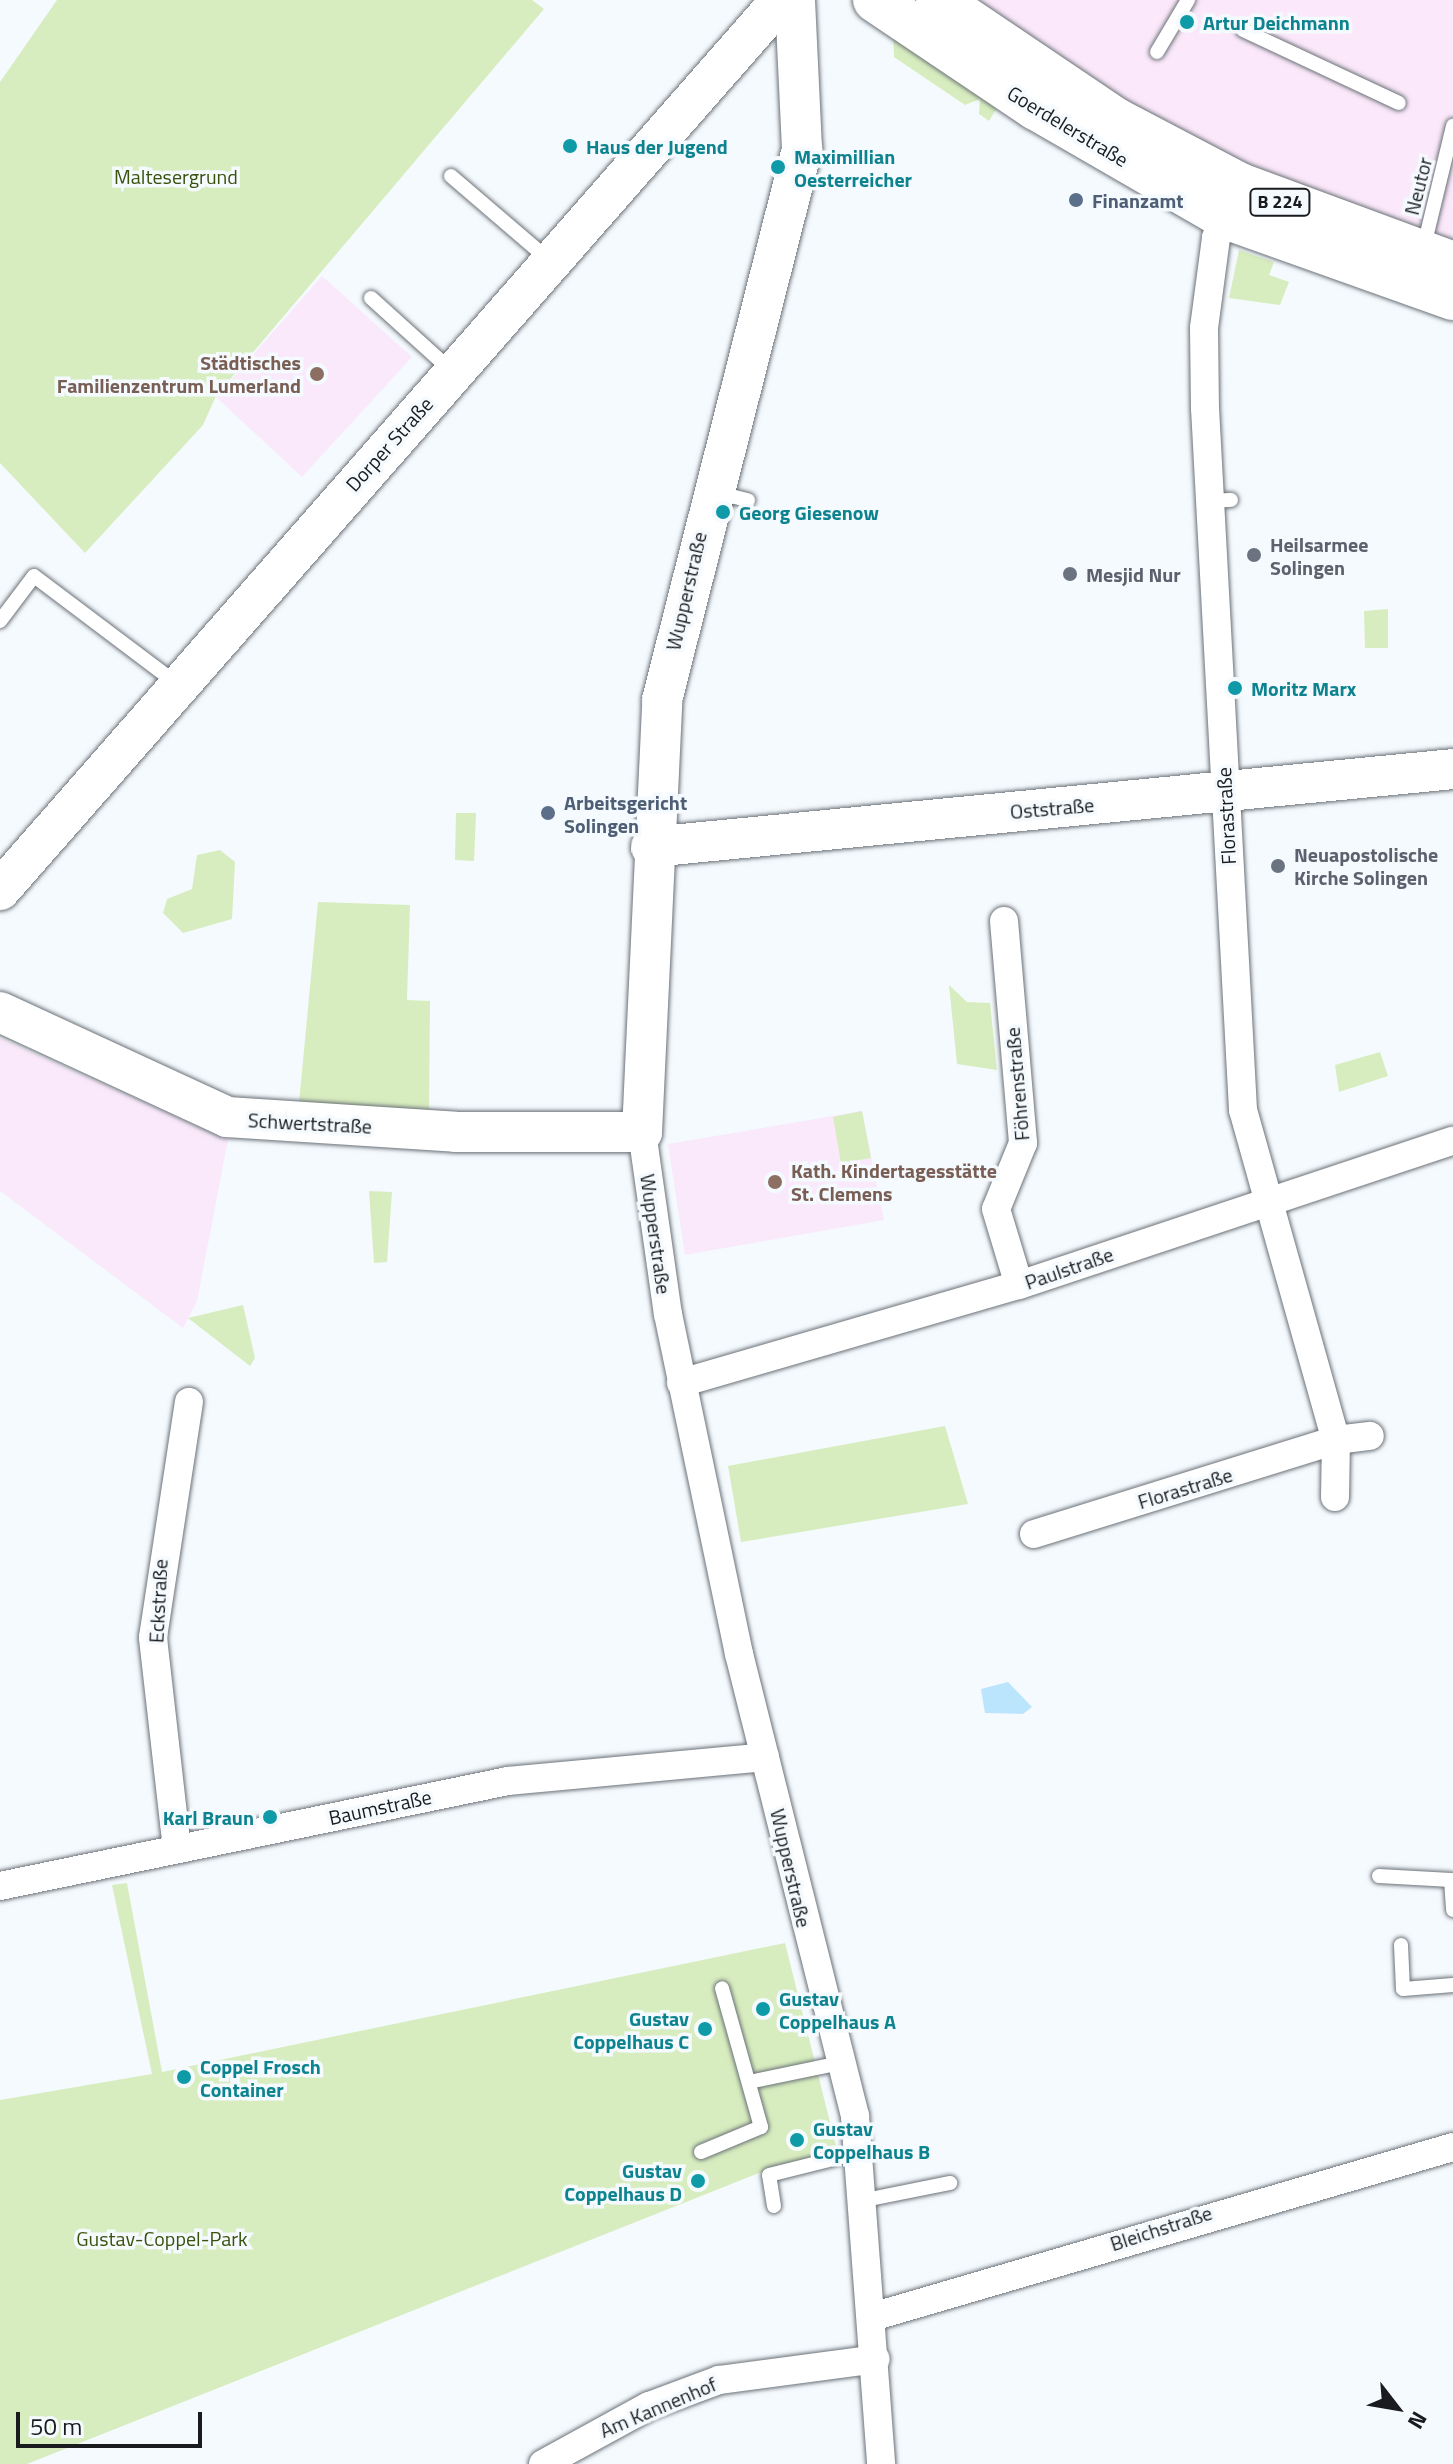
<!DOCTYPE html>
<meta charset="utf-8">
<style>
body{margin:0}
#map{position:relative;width:1453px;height:2464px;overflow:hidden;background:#f5fafe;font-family:"Titillium Web",sans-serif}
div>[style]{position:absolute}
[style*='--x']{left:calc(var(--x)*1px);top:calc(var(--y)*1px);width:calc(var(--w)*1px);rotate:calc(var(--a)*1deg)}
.commercial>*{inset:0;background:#fbe8fa}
.education>*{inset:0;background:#f9e9fb}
.green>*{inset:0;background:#d8edbf}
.water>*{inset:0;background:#bbe4fd}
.roads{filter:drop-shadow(0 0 2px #6b7278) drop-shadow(0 0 2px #6b7278)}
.lane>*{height:14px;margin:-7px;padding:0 7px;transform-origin:7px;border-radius:7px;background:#fff}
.street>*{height:28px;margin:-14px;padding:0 14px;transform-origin:14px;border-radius:14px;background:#fff}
.secondary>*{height:40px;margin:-20px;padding:0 20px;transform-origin:20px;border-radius:20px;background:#fff}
.primary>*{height:44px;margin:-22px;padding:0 22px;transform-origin:22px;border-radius:22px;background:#fff}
.dots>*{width:22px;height:22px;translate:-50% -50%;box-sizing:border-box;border:4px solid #f5fafe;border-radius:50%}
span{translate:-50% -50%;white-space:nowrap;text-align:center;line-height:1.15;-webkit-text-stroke:7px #f5fafe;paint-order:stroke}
.shield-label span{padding:2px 6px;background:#f5fafe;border:2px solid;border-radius:6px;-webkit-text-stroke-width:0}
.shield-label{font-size:18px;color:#191b1e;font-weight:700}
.culture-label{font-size:20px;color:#0d838f;font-weight:700}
.left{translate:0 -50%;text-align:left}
.right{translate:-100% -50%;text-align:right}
.street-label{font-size:20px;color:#191b1e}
.park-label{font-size:20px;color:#39520b}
.service-label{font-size:20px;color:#4e5e75;font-weight:700}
.education-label{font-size:20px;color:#785e54;font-weight:700}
.worship-label{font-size:20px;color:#5b616d;font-weight:700}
.north{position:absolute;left:1357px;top:2368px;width:80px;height:80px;-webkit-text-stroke:6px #f5fafe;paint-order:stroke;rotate:121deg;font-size:22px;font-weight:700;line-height:32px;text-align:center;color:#191b1e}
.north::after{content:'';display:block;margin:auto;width:28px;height:36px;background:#191b1e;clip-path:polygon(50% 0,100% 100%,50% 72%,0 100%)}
.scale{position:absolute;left:16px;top:2412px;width:186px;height:36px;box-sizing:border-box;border:4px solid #191b1e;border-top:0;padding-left:10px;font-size:24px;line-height:28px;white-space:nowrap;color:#191b1e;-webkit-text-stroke:6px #f5fafe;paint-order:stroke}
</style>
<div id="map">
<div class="commercial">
<i style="clip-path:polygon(959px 0,1453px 0,1453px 250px,1246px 174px)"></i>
</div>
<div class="education">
<i style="clip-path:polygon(322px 276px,412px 357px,302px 477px,216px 397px)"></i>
<i style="clip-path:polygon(0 1038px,228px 1140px,197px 1301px,183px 1328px,0 1191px)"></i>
<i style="clip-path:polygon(862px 1111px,884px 1220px,685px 1255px,668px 1144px)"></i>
</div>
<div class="green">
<i style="clip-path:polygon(57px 0,532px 0,544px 9px,216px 396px,203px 425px,85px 553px,0 463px,0 82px)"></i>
<i style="clip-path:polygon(893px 33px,1000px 103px,989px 121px,979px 114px,980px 99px,965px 105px,894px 57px)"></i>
<i style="clip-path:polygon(1239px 250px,1274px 262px,1269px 275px,1289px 282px,1280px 305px,1229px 298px)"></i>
<i style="clip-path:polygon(1388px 609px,1388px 648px,1365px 648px,1364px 611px)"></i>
<i style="clip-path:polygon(456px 813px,476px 813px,474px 861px,455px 860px)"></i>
<i style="clip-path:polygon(220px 850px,235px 862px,232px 919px,183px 933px,163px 913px,167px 899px,192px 889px,197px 855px)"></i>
<i style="clip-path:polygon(318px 902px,410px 905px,407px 1000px,430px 1001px,429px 1113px,299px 1103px)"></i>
<i style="clip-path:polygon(949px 985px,967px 1002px,990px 1003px,997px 1070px,957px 1064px)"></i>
<i style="clip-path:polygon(1380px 1052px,1388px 1076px,1339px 1092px,1335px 1065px)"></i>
<i style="clip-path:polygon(862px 1111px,871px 1158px,841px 1163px,833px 1117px)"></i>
<i style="clip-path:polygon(369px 1191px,392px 1192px,387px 1262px,374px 1263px)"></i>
<i style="clip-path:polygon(243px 1305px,255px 1358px,250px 1366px,188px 1318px)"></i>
<i style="clip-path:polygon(945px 1426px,968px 1504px,741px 1542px,728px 1466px)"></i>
<i style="clip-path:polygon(127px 1883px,162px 2072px,785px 1943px,838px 2154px,759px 2173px,27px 2464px,0 2464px,0 2100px,152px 2074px,112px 1885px)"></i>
</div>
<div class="water">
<i style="clip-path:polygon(1008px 1682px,1032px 1707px,1023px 1714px,985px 1713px,981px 1689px)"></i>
</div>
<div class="roads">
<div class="lane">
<i style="--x:1243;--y:30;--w:172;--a:25.1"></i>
<i style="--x:1157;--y:52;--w:61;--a:-59.2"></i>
<i style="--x:451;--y:176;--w:128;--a:40.6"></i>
<i style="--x:1423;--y:250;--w:128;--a:-76.4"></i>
<i style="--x:371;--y:298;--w:110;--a:42.1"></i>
<i style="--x:719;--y:493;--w:30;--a:14"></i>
<i style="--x:1210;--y:501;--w:21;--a:-3"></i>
<i style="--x:0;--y:621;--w:56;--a:-52.9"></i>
<i style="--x:34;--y:576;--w:178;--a:37"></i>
<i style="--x:1379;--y:1876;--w:72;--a:3.2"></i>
<i style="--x:1451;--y:1880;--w:30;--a:86"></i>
<i style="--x:1401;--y:1945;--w:44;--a:87.4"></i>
<i style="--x:1403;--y:1989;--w:50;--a:-4.6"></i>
<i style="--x:749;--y:2082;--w:94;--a:-11.7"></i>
<i style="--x:701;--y:2152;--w:65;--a:-22.6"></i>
<i style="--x:761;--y:2127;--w:144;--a:-105.7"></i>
<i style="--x:865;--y:2200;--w:87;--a:-11.3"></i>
<i style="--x:774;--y:2206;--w:31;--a:-99"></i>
<i style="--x:769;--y:2175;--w:95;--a:-14"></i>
</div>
<div class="street">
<i style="--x:1231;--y:204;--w:37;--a:114"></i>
<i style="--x:1216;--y:238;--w:91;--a:97.6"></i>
<i style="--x:1204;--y:328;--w:80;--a:89.3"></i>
<i style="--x:1205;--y:408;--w:703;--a:86.9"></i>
<i style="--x:1243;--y:1110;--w:343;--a:74.3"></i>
<i style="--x:1336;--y:1440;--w:57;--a:91"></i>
<i style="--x:1004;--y:921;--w:223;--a:85.1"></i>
<i style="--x:1023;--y:1143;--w:71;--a:112.2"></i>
<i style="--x:996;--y:1209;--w:79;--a:73.2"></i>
<i style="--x:642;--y:1132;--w:184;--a:81.9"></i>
<i style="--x:668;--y:1314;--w:347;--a:78.2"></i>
<i style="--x:739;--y:1654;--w:476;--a:75.9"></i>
<i style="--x:855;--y:2116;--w:349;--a:85.7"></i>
<i style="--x:681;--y:1383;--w:352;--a:-16.2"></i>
<i style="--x:1019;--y:1285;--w:457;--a:-18.4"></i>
<i style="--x:1034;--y:1534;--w:316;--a:-17.3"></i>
<i style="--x:1336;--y:1440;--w:34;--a:-7"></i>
<i style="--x:177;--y:1849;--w:213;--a:-96.5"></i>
<i style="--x:153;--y:1637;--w:238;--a:-81.3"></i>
<i style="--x:0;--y:1886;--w:519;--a:-11.68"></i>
<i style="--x:508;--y:1781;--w:258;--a:-5.3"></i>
<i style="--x:872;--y:2317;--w:605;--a:-16.31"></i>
<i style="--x:543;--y:2464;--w:121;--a:-28.7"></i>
<i style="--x:649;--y:2406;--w:75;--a:-20.4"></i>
<i style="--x:719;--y:2380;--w:158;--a:-7.6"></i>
</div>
<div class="secondary">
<i style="--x:651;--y:847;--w:806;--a:-5.55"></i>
<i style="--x:0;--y:890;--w:1184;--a:-48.73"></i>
<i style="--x:0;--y:1012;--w:250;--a:24.8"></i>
<i style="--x:227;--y:1117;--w:229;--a:3.7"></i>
<i style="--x:456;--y:1132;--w:186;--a:0"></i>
<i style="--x:642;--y:1132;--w:432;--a:-87.3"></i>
<i style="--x:662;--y:700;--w:569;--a:-75.74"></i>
<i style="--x:802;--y:149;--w:149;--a:-92.7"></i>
</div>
<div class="primary">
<i style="--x:875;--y:0;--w:194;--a:33.9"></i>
<i style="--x:1036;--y:108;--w:218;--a:30"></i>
<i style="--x:1225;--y:217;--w:242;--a:19.6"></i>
<i style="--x:938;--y:0;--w:215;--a:34"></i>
<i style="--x:1116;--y:120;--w:140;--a:27.7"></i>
<i style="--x:1240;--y:185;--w:227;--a:20.3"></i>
</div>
</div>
<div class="dots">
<i style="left:1187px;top:22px;background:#0f9aa8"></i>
<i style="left:570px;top:146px;background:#0f9aa8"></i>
<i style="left:778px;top:167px;background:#0f9aa8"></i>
<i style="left:1076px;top:200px;background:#5c6f8a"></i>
<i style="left:317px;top:374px;background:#8d6e63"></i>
<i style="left:723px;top:512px;background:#0f9aa8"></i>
<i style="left:1254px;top:555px;background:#6b7280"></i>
<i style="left:1070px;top:574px;background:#6b7280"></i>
<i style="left:1235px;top:688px;background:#0f9aa8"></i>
<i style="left:548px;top:813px;background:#5c6f8a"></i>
<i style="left:1278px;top:866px;background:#6b7280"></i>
<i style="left:775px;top:1182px;background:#8d6e63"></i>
<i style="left:270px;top:1817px;background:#0f9aa8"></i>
<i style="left:763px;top:2009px;background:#0f9aa8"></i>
<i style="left:705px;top:2029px;background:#0f9aa8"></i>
<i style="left:184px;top:2077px;background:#0f9aa8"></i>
<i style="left:797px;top:2140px;background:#0f9aa8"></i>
<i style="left:698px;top:2181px;background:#0f9aa8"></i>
</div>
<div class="shield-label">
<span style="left:1280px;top:202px">B 224</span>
</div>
<div class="culture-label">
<span class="left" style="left:1203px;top:22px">Artur Deichmann</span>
<span class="left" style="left:586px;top:146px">Haus der Jugend</span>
<span class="left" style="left:794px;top:168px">Maximillian<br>Oesterreicher</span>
<span class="left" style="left:739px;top:512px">Georg Giesenow</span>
<span class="left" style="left:1251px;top:688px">Moritz Marx</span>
<span class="right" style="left:254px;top:1817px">Karl Braun</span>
<span class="left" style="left:779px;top:2010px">Gustav<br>Coppelhaus A</span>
<span class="right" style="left:689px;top:2030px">Gustav<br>Coppelhaus C</span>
<span class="left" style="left:200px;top:2078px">Coppel Frosch<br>Container</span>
<span class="left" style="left:813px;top:2140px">Gustav<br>Coppelhaus B</span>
<span class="right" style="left:682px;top:2182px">Gustav<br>Coppelhaus D</span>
</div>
<div class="street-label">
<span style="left:1068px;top:126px;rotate:31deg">Goerdelerstraße</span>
<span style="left:1418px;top:186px;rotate:-76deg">Neutor</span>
<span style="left:389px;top:444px;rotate:-48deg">Dorper Straße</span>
<span style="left:686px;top:591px;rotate:-77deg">Wupperstraße</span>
<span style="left:1052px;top:808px;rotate:-5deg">Oststraße</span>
<span style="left:1226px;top:816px;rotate:-93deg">Florastraße</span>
<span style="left:1017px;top:1084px;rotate:-95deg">Föhrenstraße</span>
<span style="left:310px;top:1123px;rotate:3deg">Schwertstraße</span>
<span style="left:656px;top:1234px;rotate:82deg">Wupperstraße</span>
<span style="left:1069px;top:1268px;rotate:-19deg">Paulstraße</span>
<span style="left:1185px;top:1488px;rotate:-17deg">Florastraße</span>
<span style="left:158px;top:1601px;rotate:-87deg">Eckstraße</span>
<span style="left:380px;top:1807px;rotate:-12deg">Baumstraße</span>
<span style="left:791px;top:1868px;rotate:77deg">Wupperstraße</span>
<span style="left:1161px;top:2228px;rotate:-18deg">Bleichstraße</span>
<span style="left:658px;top:2407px;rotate:-23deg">Am Kannenhof</span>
</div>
<div class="park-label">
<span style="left:176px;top:176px">Maltesergrund</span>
<span style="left:162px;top:2238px">Gustav-Coppel-Park</span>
</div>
<div class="service-label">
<span class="left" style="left:1092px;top:200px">Finanzamt</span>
<span class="left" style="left:564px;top:814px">Arbeitsgericht<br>Solingen</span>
</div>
<div class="education-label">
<span class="right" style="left:301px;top:374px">Städtisches<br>Familienzentrum Lumerland</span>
<span class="left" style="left:791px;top:1182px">Kath. Kindertagesstätte<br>St. Clemens</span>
</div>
<div class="worship-label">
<span class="left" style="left:1270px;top:556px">Heilsarmee<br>Solingen</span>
<span class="left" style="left:1086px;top:574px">Mesjid Nur</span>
<span class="left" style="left:1294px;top:866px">Neuapostolische<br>Kirche Solingen</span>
</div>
<div class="north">N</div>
<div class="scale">50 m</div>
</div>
